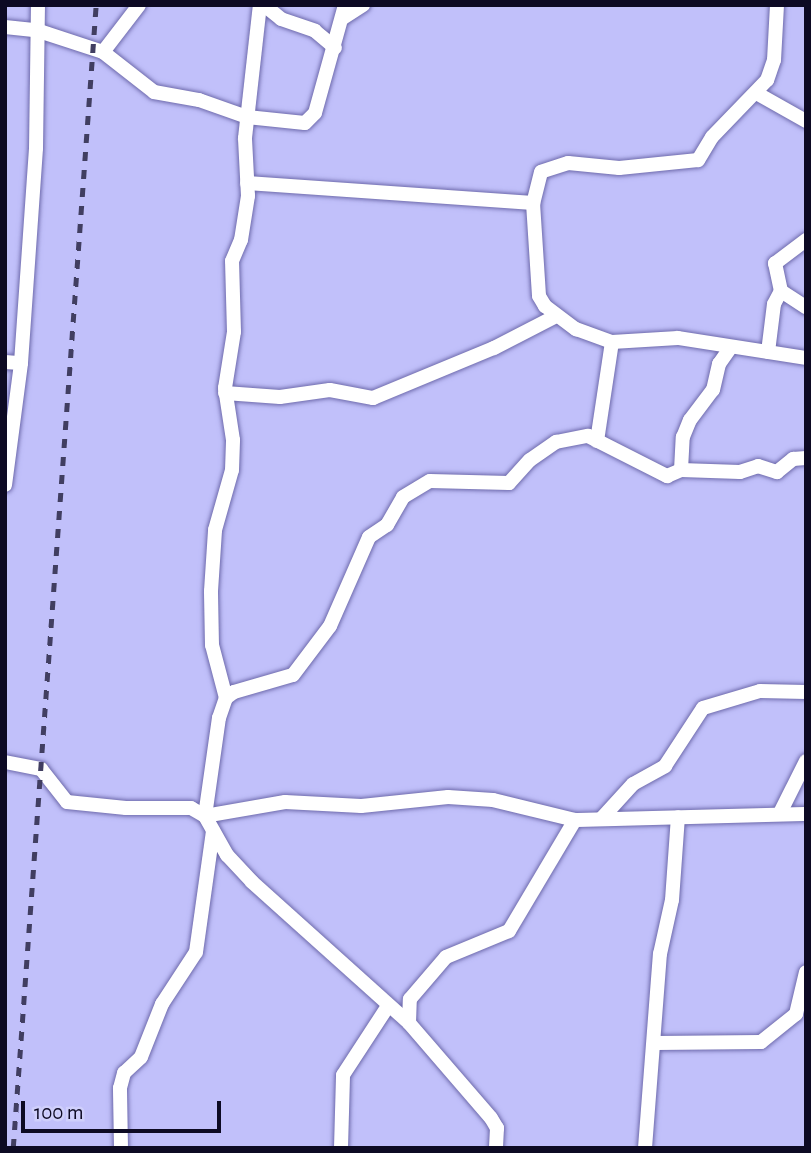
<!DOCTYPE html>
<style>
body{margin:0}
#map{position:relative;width:811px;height:1153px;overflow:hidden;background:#c1c0fa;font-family:"Alegreya Sans",sans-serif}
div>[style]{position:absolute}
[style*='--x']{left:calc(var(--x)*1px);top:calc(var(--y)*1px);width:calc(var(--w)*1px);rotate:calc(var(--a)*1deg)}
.roads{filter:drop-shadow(0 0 2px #6e6aac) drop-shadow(0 0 2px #6e6aac)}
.minor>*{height:14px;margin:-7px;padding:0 7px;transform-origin:7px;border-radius:7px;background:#fff}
.rail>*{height:4.5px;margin-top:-2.25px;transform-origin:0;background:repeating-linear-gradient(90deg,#413e61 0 9px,transparent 0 18px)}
span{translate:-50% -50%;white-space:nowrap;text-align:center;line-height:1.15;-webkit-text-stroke:5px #cfcffb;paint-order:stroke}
.frame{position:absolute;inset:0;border:7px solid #0d0a23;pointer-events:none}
.scale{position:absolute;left:21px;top:1101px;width:200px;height:32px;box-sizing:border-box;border:4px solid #0d0a23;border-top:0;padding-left:9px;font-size:21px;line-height:24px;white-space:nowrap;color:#0d0a23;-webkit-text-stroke:5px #cfcffb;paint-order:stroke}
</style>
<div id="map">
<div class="roads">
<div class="minor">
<i style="--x:264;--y:5;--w:22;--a:39"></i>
<i style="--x:281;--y:19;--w:36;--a:19"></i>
<i style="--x:315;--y:31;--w:26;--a:40"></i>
<i style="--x:777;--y:5;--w:55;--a:93.1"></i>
<i style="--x:774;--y:60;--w:21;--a:109"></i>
<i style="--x:767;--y:80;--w:79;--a:134"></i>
<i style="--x:712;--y:137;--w:27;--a:121"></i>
<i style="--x:698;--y:160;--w:79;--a:174.2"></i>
<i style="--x:619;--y:168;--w:51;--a:-174.4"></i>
<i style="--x:568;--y:163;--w:28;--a:162"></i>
<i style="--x:541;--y:172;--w:32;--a:104"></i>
<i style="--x:533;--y:203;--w:93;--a:86.3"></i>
<i style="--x:539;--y:296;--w:12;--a:59"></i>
<i style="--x:545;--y:306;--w:39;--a:37"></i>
<i style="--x:576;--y:329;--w:38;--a:20"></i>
<i style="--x:612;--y:342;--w:66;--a:-3.5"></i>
<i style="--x:678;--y:338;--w:130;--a:8.9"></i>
<i style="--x:343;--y:18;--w:24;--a:-33"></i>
<i style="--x:5;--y:27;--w:31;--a:6"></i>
<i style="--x:36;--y:30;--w:71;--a:18.2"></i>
<i style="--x:103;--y:52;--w:65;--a:38.1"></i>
<i style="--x:154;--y:92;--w:46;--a:10.1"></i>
<i style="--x:199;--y:100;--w:51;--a:19.5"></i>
<i style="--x:247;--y:117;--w:58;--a:5.9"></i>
<i style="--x:305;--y:123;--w:14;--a:-45"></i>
<i style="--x:315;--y:113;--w:112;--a:-74.5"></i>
<i style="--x:103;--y:52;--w:59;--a:-52.5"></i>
<i style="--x:758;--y:94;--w:55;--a:29.4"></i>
<i style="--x:247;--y:183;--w:287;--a:4"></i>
<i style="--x:806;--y:240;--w:39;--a:143"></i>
<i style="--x:775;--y:263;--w:29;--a:78"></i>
<i style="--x:781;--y:291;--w:30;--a:33"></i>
<i style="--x:768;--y:352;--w:48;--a:-82.9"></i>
<i style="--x:774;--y:304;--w:15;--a:-62"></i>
<i style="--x:5;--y:362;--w:16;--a:4"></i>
<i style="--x:225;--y:393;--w:55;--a:4.2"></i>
<i style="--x:280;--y:397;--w:50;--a:-8"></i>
<i style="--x:330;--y:390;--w:44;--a:10.5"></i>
<i style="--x:373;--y:398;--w:131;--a:-22.5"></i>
<i style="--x:494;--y:348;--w:70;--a:-27.3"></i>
<i style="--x:597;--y:441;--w:100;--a:-81.4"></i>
<i style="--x:681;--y:470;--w:33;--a:-87"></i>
<i style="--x:683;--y:437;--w:18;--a:-68"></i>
<i style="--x:690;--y:420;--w:38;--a:-53"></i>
<i style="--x:713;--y:390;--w:27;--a:-77"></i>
<i style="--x:719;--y:364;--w:19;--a:-55"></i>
<i style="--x:5;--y:485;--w:123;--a:-82.5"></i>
<i style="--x:21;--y:363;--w:216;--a:-86"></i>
<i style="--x:36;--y:148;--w:143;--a:-89.2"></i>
<i style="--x:226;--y:698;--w:55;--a:-104.8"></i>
<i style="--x:212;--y:645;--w:54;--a:-91.1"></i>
<i style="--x:211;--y:591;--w:61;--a:-86.2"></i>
<i style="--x:215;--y:530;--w:62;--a:-74.2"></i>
<i style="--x:232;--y:470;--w:30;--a:-88"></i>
<i style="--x:233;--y:440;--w:53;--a:-98.7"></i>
<i style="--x:225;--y:388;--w:57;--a:-80.9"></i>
<i style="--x:234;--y:332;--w:71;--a:-91.6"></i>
<i style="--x:232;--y:261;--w:23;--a:-67"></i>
<i style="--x:241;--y:240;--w:45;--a:-81"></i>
<i style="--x:248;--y:196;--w:58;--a:-93"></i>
<i style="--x:245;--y:138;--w:134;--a:-83.6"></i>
<i style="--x:5;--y:762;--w:37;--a:11"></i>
<i style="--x:41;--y:769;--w:42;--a:51.8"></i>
<i style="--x:67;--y:802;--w:59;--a:5.8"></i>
<i style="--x:126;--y:808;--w:65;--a:0"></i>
<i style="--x:191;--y:808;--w:16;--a:30"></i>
<i style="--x:205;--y:816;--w:45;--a:60.6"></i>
<i style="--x:227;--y:855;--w:37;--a:47"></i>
<i style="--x:252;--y:882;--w:211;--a:41.9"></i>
<i style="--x:409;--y:1023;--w:125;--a:49.2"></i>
<i style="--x:491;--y:1118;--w:12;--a:59"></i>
<i style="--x:497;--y:1128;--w:20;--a:93"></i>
<i style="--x:780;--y:813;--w:58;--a:-63.4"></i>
<i style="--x:602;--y:818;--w:46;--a:-47.6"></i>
<i style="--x:633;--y:784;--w:37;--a:-29"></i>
<i style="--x:665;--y:766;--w:69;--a:-56.8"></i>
<i style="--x:703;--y:708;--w:59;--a:-16.6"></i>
<i style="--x:760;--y:691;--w:46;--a:1.2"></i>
<i style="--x:575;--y:820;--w:84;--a:-166.3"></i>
<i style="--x:493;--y:800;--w:45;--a:-176.2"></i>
<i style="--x:448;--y:797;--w:87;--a:174.1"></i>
<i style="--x:361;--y:806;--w:76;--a:-177"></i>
<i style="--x:285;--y:802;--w:81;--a:170.1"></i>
<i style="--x:205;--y:816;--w:99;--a:-81.9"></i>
<i style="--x:219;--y:718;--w:21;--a:-71"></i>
<i style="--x:226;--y:698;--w:10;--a:-37"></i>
<i style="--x:234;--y:692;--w:61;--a:-16.1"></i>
<i style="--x:293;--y:675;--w:61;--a:-52.9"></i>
<i style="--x:330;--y:626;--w:97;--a:-66.3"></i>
<i style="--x:369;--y:537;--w:22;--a:-34"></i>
<i style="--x:387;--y:525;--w:32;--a:-60"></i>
<i style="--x:403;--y:497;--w:31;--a:-31"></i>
<i style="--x:430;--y:481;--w:79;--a:1.5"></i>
<i style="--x:509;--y:483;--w:31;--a:-48"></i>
<i style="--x:530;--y:460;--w:32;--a:-35"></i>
<i style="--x:556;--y:442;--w:33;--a:-11"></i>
<i style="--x:588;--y:436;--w:89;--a:26.9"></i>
<i style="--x:667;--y:476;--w:15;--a:-23"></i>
<i style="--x:681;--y:470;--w:59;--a:1.9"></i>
<i style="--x:740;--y:472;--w:19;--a:-18"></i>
<i style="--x:758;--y:466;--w:20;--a:18"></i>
<i style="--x:777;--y:472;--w:21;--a:-39"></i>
<i style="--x:793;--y:459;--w:13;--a:-4"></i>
<i style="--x:409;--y:1023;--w:24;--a:-88"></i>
<i style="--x:410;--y:999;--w:55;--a:-49.4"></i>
<i style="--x:446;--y:957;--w:68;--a:-22.4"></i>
<i style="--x:509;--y:931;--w:129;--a:-59.3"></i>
<i style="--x:575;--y:820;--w:231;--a:-1.5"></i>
<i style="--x:656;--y:1043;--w:105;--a:-0.5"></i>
<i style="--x:761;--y:1042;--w:45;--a:-38.7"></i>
<i style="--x:796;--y:1014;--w:43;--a:-76.6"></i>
<i style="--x:121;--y:1148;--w:60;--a:-91"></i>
<i style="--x:120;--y:1088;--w:16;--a:-75"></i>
<i style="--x:124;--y:1073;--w:23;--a:-43"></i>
<i style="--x:141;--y:1057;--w:57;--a:-68.4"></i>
<i style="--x:162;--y:1004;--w:62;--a:-56.8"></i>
<i style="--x:196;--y:952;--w:122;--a:-82"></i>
<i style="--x:341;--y:1148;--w:73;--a:-88.4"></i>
<i style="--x:343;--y:1075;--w:82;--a:-56.9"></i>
<i style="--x:645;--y:1148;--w:195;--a:-85.6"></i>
<i style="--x:660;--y:954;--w:55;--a:-77.5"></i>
<i style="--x:672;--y:900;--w:83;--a:-85.9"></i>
</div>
</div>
<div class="rail">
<i style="--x:13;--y:1148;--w:1146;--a:-85.85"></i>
</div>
<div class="frame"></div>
<div class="scale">100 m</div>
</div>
